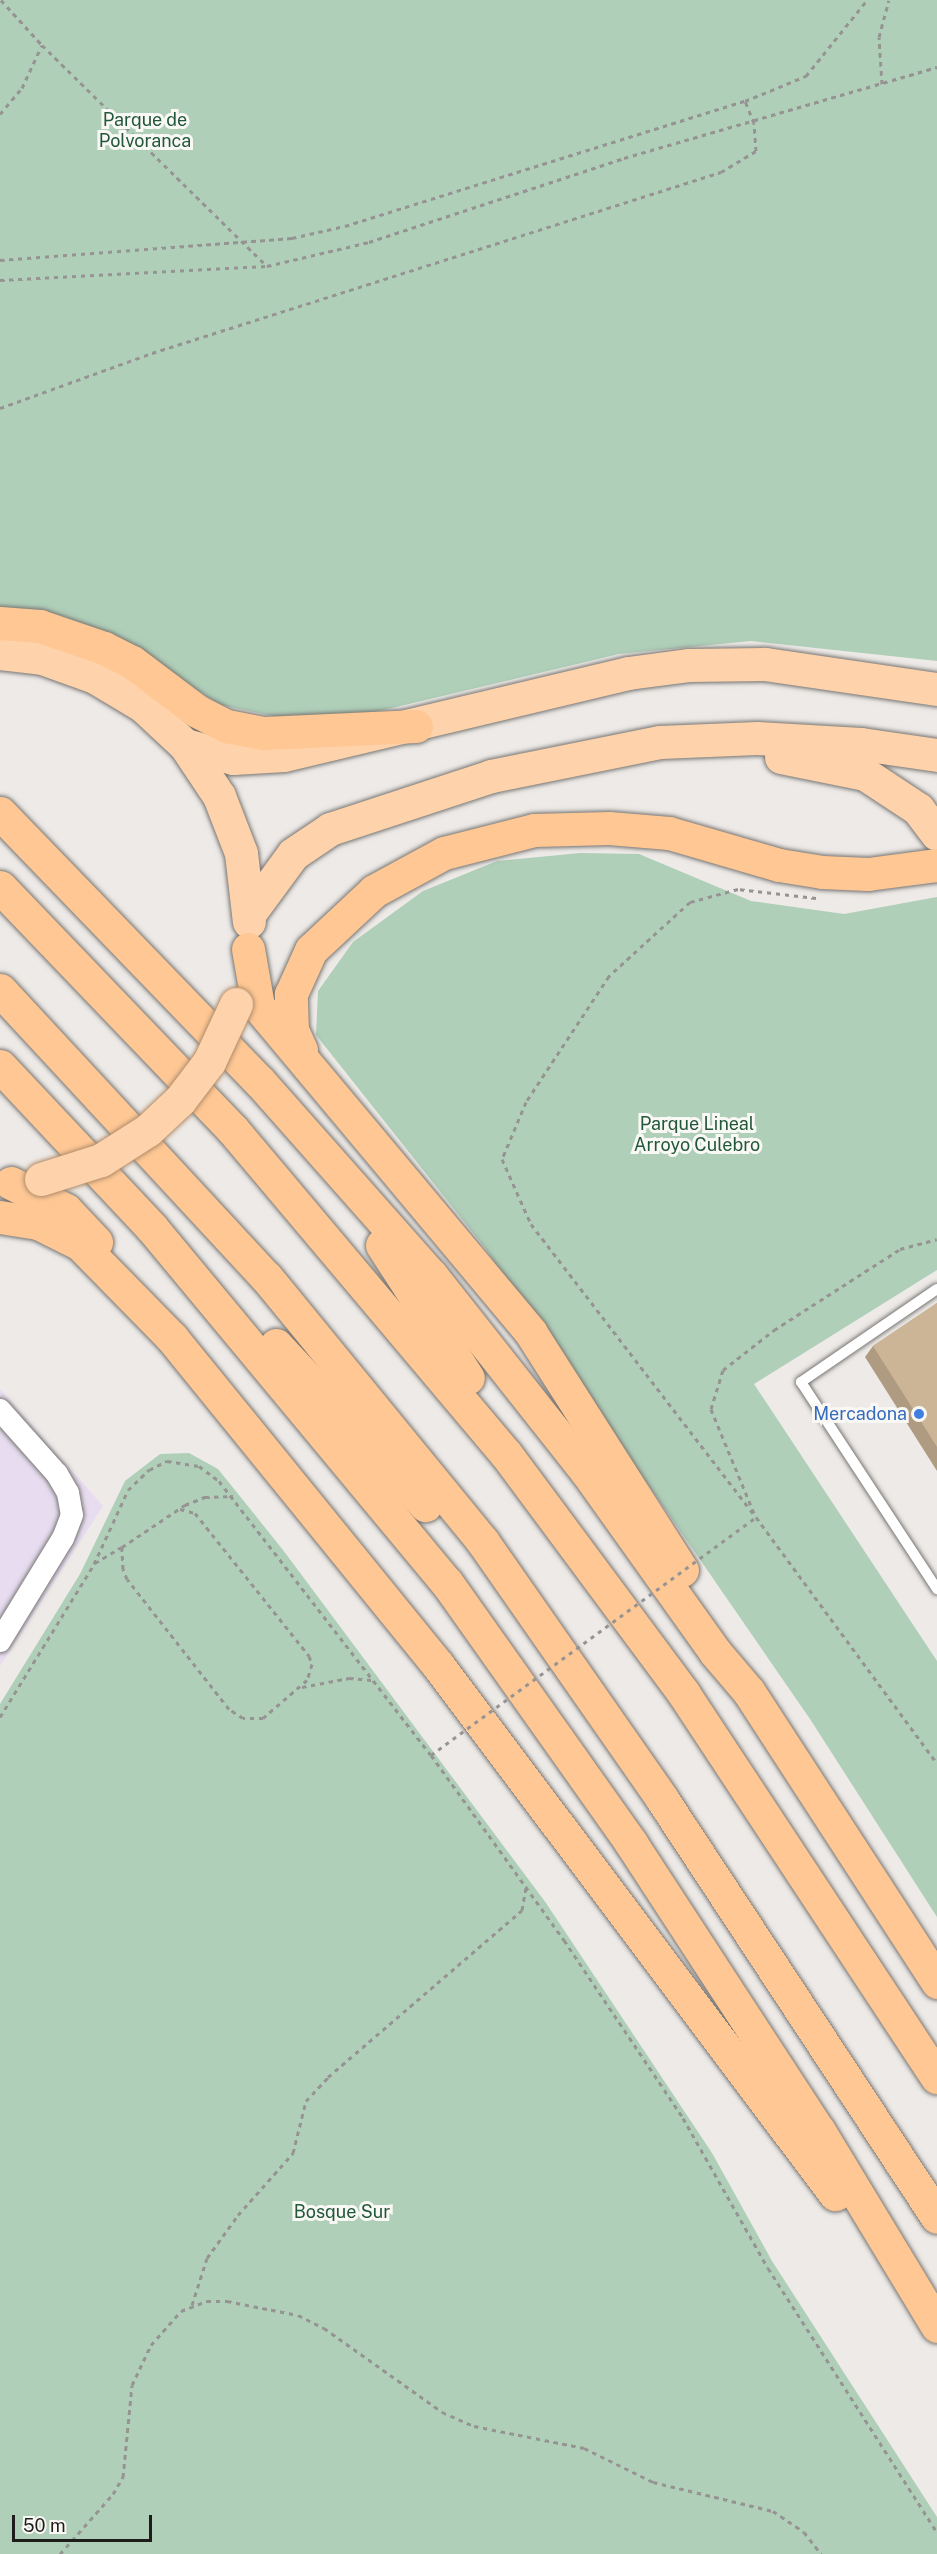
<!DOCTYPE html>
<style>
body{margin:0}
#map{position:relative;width:937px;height:2554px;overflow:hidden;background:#edeae7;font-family:"Public Sans",sans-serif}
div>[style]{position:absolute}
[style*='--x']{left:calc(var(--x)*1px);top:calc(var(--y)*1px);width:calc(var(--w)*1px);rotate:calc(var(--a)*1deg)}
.industrial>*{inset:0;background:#e7dcf0}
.green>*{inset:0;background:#afcfb9}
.path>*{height:3px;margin-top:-1.5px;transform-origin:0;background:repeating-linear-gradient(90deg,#969492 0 4.5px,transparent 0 9px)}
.roads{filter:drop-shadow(0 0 2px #787673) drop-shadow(0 0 2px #787673)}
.service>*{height:10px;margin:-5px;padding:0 5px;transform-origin:5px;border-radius:5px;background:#fff}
.minor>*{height:22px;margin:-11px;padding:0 11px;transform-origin:11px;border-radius:11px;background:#fff}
.trunk>*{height:33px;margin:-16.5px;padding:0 16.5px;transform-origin:16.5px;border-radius:16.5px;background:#fed2aa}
.motorway>*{height:33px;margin:-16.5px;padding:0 16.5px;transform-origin:16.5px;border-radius:16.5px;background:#fec794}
.path-bridge>*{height:3px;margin-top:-1.5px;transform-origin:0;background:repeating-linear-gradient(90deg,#969492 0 4.5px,transparent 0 9px)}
.bridges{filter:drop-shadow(0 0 2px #b08c6a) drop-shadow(0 0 2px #b08c6a)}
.trunk-bridge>*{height:33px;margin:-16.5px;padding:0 16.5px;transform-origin:16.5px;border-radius:16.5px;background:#fed2aa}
.wall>*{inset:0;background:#af9b81}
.building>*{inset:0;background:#ccb496}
.dots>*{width:16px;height:16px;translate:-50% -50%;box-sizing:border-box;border:3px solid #faf8f4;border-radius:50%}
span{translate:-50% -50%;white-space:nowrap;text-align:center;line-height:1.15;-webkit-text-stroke:6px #faf8f4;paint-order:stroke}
.park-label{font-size:18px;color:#215838}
.shop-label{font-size:18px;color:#366cbe}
.right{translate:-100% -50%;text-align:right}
.scale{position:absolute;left:12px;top:2515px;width:140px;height:27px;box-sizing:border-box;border:3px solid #1e1d1b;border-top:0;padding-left:8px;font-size:18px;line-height:21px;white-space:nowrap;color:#1e1d1b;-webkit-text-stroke:4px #faf8f4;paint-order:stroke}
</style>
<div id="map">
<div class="industrial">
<i style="clip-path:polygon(0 1389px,103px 1506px,0 1666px)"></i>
</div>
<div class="green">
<i style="clip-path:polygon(0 0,937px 0,937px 661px,751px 641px,619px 654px,371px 713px,283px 718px,220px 705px,116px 637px,0 607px)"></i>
<i style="clip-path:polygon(580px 853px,639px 854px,751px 901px,844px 914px,937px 897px,937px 1270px,754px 1384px,937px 1661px,937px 1917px,810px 1719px,485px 1248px,316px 1035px,318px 991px,353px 942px,423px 891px,497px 861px)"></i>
<i style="clip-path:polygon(189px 1453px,218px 1469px,283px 1550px,546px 1903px,712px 2153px,772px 2261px,937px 2517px,937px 2554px,0 2554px,0 1704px,80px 1574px,125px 1481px,160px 1454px)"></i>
</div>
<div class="path">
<i style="--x:1;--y:0;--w:61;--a:47.7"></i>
<i style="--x:42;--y:45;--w:315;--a:44.5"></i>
<i style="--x:882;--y:84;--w:47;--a:-93.7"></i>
<i style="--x:879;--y:37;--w:38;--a:-75"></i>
<i style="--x:0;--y:114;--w:34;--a:-50"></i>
<i style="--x:22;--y:88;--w:47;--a:-65.1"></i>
<i style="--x:0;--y:260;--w:293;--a:-4.3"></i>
<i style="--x:292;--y:238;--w:54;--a:-12.8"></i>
<i style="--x:345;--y:226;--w:419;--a:-17.4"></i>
<i style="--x:0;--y:280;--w:267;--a:-3"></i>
<i style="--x:267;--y:266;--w:105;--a:-13.2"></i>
<i style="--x:369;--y:242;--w:268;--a:-18.2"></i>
<i style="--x:624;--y:158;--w:326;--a:-16.2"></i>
<i style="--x:0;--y:408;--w:162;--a:-19.9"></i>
<i style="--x:152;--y:353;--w:597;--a:-17.65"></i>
<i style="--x:721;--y:172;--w:41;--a:-31"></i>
<i style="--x:756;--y:151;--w:28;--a:-94"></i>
<i style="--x:754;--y:123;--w:24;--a:-112"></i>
<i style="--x:745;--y:101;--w:66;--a:-22.3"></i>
<i style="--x:806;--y:76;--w:97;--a:-51.2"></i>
<i style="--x:816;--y:898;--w:79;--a:-173.4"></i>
<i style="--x:738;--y:889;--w:50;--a:164.8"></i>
<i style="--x:690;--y:902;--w:110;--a:137.6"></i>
<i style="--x:609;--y:976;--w:151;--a:123.4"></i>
<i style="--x:526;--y:1102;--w:62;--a:112.8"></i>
<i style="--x:502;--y:1159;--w:71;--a:66"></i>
<i style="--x:531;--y:1224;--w:369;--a:52.5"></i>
<i style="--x:756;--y:1517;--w:305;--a:53.7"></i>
<i style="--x:180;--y:1509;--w:16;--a:15"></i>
<i style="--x:195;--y:1513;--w:183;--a:51.4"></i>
<i style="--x:309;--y:1656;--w:9;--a:69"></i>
<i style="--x:312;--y:1664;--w:17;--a:107"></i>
<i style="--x:307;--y:1680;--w:58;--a:139.2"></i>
<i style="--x:263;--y:1718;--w:20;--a:180"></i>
<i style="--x:243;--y:1718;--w:17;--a:-147"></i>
<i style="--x:229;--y:1709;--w:165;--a:-128.1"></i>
<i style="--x:127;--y:1579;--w:11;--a:-112"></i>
<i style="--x:123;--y:1569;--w:22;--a:-93"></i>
<i style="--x:122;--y:1547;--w:76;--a:-33.7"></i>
<i style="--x:185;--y:1505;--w:22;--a:-22"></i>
<i style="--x:205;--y:1497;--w:28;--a:-2"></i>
<i style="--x:754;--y:1513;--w:113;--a:-112.5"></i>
<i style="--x:711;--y:1409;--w:41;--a:-72.9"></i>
<i style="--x:723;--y:1370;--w:65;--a:-38.1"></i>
<i style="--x:774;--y:1330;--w:150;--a:-32.7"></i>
<i style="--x:900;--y:1249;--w:38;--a:-15"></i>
<i style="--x:95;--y:1563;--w:31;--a:-31"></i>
<i style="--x:302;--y:1687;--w:48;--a:-10.8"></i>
<i style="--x:349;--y:1678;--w:25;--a:5"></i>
<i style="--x:0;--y:1717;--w:180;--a:-58.4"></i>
<i style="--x:94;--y:1564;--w:81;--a:-65.3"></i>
<i style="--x:128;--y:1490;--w:29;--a:-44"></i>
<i style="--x:149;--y:1470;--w:20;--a:-27"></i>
<i style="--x:167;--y:1461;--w:32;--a:9"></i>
<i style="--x:199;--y:1466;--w:25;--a:37"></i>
<i style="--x:219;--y:1481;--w:346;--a:52.3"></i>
<i style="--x:431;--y:1755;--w:228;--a:54.3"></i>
<i style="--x:564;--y:1940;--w:214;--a:56.2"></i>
<i style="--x:683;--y:2118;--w:172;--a:60.5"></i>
<i style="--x:768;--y:2268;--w:313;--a:57.4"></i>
<i style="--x:192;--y:2305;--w:49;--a:-72.3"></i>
<i style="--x:207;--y:2258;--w:53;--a:-54.2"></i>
<i style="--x:238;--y:2215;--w:83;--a:-48.4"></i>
<i style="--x:293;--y:2153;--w:54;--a:-76"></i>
<i style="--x:306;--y:2101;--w:33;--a:-47"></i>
<i style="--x:328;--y:2077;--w:256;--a:-40.7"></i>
<i style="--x:522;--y:1910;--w:22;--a:-80"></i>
<i style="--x:60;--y:2554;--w:80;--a:-48.5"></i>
<i style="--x:113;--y:2494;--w:20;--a:-60"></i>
<i style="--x:123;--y:2477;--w:92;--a:-84.4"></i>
<i style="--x:132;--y:2385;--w:44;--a:-64.6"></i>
<i style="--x:151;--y:2345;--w:45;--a:-48.6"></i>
<i style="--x:181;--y:2311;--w:28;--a:-21"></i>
<i style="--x:207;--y:2301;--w:20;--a:0"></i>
<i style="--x:227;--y:2301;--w:72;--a:11.2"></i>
<i style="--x:298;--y:2315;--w:29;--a:27"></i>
<i style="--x:324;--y:2328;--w:145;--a:35.4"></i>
<i style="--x:442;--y:2412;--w:35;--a:24"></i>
<i style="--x:474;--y:2426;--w:112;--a:11.3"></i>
<i style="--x:584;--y:2448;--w:77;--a:26.2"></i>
<i style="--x:653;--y:2482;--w:123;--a:13.6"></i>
<i style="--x:773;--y:2511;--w:37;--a:34"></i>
<i style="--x:804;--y:2532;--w:28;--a:52"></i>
</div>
<div class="roads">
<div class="service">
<i style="--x:937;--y:1289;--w:165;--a:145.6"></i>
<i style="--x:801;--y:1382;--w:248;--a:56.7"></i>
</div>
<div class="minor">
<i style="--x:0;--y:1410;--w:86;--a:48.3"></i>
<i style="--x:57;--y:1474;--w:22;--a:60"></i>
<i style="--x:68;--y:1493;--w:22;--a:80"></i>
<i style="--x:72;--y:1515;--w:25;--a:111"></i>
<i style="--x:63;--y:1538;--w:121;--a:121.5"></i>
</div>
<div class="trunk">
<i style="--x:0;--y:653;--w:42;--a:6.8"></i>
<i style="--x:42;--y:658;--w:56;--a:19.7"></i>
<i style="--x:95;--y:677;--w:56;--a:31.1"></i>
<i style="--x:143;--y:706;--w:57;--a:42.9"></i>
<i style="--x:185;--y:745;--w:61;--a:56.3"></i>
<i style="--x:219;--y:796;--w:61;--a:68.9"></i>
<i style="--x:241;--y:853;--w:69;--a:83.4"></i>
<i style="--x:185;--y:745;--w:50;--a:15.2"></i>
<i style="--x:233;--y:758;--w:51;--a:-3.4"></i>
<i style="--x:284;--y:755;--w:354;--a:-13.4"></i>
<i style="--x:628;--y:673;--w:62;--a:-7.5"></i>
<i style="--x:689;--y:665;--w:76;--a:-0.8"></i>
<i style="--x:765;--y:664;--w:174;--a:8.3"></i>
<i style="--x:781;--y:757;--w:86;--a:11.4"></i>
<i style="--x:865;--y:774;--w:64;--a:33.4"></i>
<i style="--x:918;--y:809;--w:31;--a:53"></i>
<i style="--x:249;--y:914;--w:74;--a:-53.7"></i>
<i style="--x:293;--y:854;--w:45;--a:-34"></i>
<i style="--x:330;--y:829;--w:169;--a:-18.2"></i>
<i style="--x:491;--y:776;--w:172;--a:-11.4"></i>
<i style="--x:660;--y:742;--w:97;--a:-2.4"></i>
<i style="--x:757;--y:738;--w:104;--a:3.3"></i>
<i style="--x:861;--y:744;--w:77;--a:8.2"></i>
</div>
<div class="motorway">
<i style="--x:0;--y:623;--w:40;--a:4.3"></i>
<i style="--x:40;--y:626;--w:68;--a:19"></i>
<i style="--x:104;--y:648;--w:31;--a:27"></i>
<i style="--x:132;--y:662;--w:81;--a:37"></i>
<i style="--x:197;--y:711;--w:34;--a:27"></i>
<i style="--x:227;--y:726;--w:38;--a:11"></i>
<i style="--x:264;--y:733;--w:152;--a:-2.6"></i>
<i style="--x:0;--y:813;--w:374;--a:46"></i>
<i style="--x:260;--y:1082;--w:258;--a:48.5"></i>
<i style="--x:431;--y:1275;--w:250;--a:51.7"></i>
<i style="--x:586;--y:1471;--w:222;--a:54.5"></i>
<i style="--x:715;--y:1652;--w:52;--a:49.6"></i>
<i style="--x:749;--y:1692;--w:346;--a:57"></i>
<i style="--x:0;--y:887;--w:337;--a:46.2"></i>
<i style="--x:233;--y:1130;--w:424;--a:49.9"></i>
<i style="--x:506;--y:1454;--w:299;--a:53.4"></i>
<i style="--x:684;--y:1694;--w:459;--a:56.6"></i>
<i style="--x:248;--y:949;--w:58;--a:80"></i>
<i style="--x:258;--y:1006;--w:426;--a:50.1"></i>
<i style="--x:531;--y:1333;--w:281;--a:57.5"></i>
<i style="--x:0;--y:990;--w:393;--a:47.2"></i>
<i style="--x:267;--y:1278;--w:341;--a:50.7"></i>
<i style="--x:483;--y:1542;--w:313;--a:55.1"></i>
<i style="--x:662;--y:1799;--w:500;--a:56.66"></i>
<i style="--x:301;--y:1050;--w:22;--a:-114"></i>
<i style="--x:292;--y:1030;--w:36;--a:-92"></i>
<i style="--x:291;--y:994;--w:48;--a:-65.6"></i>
<i style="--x:311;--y:950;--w:86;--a:-43.1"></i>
<i style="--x:374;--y:891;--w:80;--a:-28.5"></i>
<i style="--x:444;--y:853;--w:93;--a:-14.3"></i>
<i style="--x:534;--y:830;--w:75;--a:-1.5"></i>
<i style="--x:609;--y:828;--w:60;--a:4.8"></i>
<i style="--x:669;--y:833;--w:115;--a:16.2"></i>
<i style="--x:779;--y:865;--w:44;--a:9.2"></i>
<i style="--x:822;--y:872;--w:46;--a:2.5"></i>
<i style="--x:868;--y:874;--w:70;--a:-7.4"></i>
<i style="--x:0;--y:1066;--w:222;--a:46.8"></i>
<i style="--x:152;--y:1228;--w:462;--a:50.3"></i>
<i style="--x:447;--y:1583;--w:319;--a:54.7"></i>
<i style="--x:631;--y:1843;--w:344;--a:56.9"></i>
<i style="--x:819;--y:2131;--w:228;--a:58.8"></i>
<i style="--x:11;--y:1183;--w:61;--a:26.1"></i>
<i style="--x:66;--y:1210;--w:44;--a:46.8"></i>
<i style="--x:0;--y:1217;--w:38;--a:9"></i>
<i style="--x:38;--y:1223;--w:47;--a:26.6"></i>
<i style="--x:80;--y:1244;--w:132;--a:45.6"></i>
<i style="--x:172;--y:1338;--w:420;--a:50.9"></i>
<i style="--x:437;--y:1664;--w:663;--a:53.1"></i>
<i style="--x:382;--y:1245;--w:158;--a:57.1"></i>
<i style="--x:276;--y:1345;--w:219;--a:47"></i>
</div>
</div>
<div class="path-bridge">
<i style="--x:431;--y:1755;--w:403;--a:-36.2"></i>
</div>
<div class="bridges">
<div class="trunk-bridge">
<i style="--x:41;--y:1179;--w:63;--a:-17.6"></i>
<i style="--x:101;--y:1160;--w:56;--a:-32.6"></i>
<i style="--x:148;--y:1130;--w:44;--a:-43.2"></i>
<i style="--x:180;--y:1100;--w:48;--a:-52.7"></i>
<i style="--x:209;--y:1062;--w:64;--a:-65"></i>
</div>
</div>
<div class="wall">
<i style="clip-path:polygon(937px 1303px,937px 1471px,865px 1357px,873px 1346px)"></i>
</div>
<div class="building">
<i style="clip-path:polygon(937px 1303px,937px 1447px,873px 1346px)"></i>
</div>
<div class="dots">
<i style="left:919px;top:1414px;background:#3f7fe0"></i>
</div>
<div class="park-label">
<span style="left:145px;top:131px">Parque de<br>Polvoranca</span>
<span style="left:697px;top:1135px">Parque Lineal<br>Arroyo Culebro</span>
<span style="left:342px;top:2212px">Bosque Sur</span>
</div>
<div class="shop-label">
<span class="right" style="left:907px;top:1414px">Mercadona</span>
</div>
<div class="scale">50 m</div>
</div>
